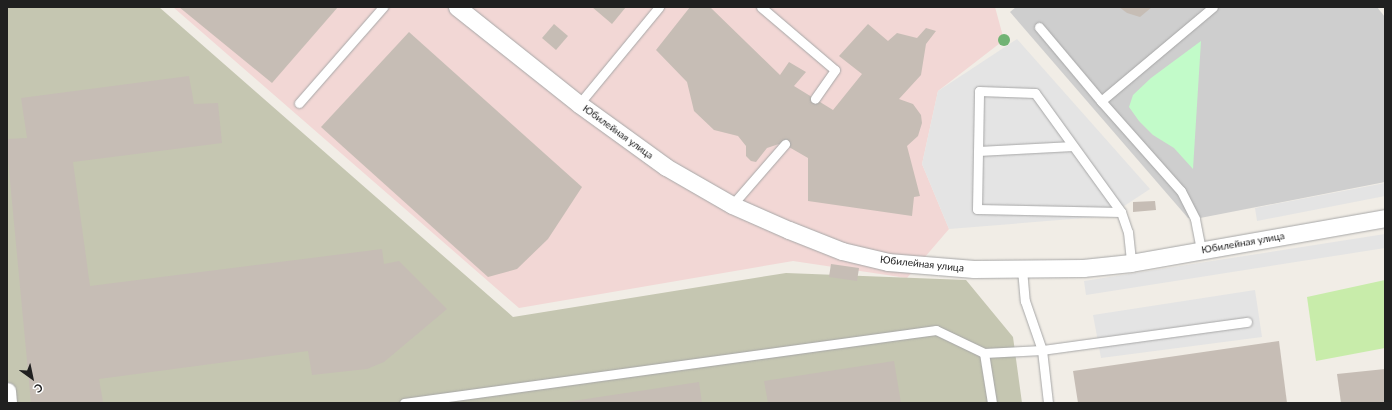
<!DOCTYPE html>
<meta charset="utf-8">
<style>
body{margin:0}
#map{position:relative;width:1392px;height:410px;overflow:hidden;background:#f1ede6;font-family:Lato,sans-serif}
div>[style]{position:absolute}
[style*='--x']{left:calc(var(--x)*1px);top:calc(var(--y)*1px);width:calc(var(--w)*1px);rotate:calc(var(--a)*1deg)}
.commercial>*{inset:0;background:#f2d7d5}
.religious>*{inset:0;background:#cecece}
.construction>*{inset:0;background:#c5c6b1}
.grass>*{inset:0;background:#c8ecaa}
.park>*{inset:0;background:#c2fbc9}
.parking>*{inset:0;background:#e4e4e4}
.building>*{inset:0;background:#c6bdb5}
.roads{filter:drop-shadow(0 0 1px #a7a7a7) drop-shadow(0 0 1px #a7a7a7)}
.service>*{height:9px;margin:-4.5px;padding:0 4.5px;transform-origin:4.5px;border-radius:4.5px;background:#fff}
.minor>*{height:17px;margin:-8.5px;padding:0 8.5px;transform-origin:8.5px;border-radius:8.5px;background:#fff}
.trees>*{width:12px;height:12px;margin:-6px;border-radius:50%;background:#71b374}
span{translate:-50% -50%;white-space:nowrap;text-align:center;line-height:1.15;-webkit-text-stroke:4px #fff;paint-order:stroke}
.street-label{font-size:10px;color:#202020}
.frame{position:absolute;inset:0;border:8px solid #202020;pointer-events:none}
.north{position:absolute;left:12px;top:358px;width:40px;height:40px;-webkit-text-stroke:3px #fff;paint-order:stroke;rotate:147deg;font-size:11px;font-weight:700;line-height:16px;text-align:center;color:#202020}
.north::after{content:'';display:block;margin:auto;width:14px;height:18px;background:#202020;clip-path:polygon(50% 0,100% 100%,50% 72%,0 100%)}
</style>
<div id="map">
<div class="commercial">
<i style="clip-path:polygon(173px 7px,995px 7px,1004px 40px,938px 91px,922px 164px,949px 229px,907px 278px,793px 261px,519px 308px)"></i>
</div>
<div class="religious">
<i style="clip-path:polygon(1016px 7px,1377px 7px,1385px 17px,1385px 182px,1195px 219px,1188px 218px,1010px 12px)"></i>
</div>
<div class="construction">
<i style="clip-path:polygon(7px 7px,159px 7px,513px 317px,786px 273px,966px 280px,1013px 337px,1022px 403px,7px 403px)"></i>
</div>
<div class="grass">
<i style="clip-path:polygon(1385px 280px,1385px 348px,1316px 361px,1307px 297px)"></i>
</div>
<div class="park">
<i style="clip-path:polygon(1201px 41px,1193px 169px,1174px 148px,1153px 135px,1139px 121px,1129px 107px,1133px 95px,1151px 78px)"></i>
</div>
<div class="parking">
<i style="clip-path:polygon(1017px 39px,1150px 189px,1109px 216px,949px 229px,922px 164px,938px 91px)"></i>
<i style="clip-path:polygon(1385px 183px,1385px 196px,1257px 221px,1255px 208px)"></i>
<i style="clip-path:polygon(1385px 234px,1385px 248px,1086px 295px,1084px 281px)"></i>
<i style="clip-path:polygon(1255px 290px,1262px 337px,1101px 358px,1093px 315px)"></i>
</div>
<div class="building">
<i style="clip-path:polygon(179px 7px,338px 7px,272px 83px)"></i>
<i style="clip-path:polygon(592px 7px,626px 7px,612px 24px)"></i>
<i style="clip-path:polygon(690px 7px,710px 7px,780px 75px,789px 62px,806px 72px,794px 86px,833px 110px,862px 74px,839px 56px,868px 24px,888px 41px,897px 33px,917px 38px,926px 28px,936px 31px,926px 44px,921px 75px,899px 99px,913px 104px,921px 115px,922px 123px,918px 136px,907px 146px,920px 196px,914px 197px,912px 216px,808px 201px,808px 158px,782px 143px,767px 148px,756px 162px,751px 161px,746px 156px,746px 146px,738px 136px,714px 130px,694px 111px,687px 82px,656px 50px)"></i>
<i style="clip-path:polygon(1119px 7px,1152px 7px,1140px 17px,1127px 13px)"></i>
<i style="clip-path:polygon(554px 24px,568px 36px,556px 50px,542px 38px)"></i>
<i style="clip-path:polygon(409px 32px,582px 187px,548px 239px,517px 269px,488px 277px,321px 127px)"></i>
<i style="clip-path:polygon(189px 76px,194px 104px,218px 103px,222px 143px,73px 162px,90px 286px,382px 249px,384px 264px,399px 261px,447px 309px,384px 362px,367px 369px,312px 375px,308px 351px,99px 379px,103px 402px,31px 403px,7px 149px,7px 139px,27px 138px,21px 98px)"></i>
<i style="clip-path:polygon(1155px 201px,1156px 210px,1133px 212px,1133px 202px)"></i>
<i style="clip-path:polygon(831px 264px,859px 268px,857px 281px,829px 277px)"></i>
<i style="clip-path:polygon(1279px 341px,1287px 403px,1078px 403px,1073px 371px)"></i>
<i style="clip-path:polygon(894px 361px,901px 403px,768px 403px,764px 381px)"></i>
<i style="clip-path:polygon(1385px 369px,1385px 403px,1341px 403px,1337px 374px)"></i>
<i style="clip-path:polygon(699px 382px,702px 403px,566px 403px,566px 402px)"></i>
</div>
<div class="roads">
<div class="service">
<i style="--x:761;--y:7;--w:97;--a:40.4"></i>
<i style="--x:835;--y:70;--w:35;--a:125"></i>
<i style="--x:1039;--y:27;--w:97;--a:50"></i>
<i style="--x:1101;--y:101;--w:120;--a:48.4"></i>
<i style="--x:1181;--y:191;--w:31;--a:63"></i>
<i style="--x:1195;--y:219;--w:32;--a:79"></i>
<i style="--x:1101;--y:101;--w:146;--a:-40"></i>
<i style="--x:299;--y:103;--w:128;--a:-48.8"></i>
<i style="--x:579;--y:104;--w:126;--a:-50.5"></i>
<i style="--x:978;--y:151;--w:95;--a:-3"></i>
<i style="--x:732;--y:205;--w:81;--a:-49"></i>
<i style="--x:1121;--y:212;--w:144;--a:-178.8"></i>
<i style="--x:977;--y:209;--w:118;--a:-89"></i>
<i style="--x:979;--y:91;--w:56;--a:2"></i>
<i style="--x:1035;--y:93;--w:147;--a:54.1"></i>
<i style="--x:1121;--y:212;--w:21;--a:71"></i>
<i style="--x:1128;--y:232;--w:31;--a:84"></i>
<i style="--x:1022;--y:269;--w:32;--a:85"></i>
<i style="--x:1025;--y:301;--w:52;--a:70.9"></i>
<i style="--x:1042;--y:350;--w:53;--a:83.5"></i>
<i style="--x:984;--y:353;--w:51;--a:80.9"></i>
<i style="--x:404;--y:403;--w:537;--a:-7.81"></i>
<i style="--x:936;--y:330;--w:53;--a:25.6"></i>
<i style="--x:984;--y:353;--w:58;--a:-3"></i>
<i style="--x:1042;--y:350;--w:207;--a:-7.8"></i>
</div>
<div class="minor">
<i style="--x:457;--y:7;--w:156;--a:38.5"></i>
<i style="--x:579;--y:104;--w:107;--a:35.9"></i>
<i style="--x:666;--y:167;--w:76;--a:29.9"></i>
<i style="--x:732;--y:205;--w:62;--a:23.7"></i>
<i style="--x:789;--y:230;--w:57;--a:21.6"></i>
<i style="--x:842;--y:251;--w:47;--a:13.4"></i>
<i style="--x:888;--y:262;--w:86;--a:4.7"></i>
<i style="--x:974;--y:269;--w:109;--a:-0.5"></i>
<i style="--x:1083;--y:268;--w:48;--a:-5.9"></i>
<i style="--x:1131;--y:263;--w:258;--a:-10"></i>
<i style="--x:7;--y:391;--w:12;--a:85"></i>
</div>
</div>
<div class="trees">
<i style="left:1004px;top:40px"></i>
</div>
<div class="street-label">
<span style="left:618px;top:132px;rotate:36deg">Юбилейная улица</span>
<span style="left:1243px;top:243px;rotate:-10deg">Юбилейная улица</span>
<span style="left:922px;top:264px;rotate:6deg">Юбилейная улица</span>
</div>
<div class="frame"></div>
<div class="north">С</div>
</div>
